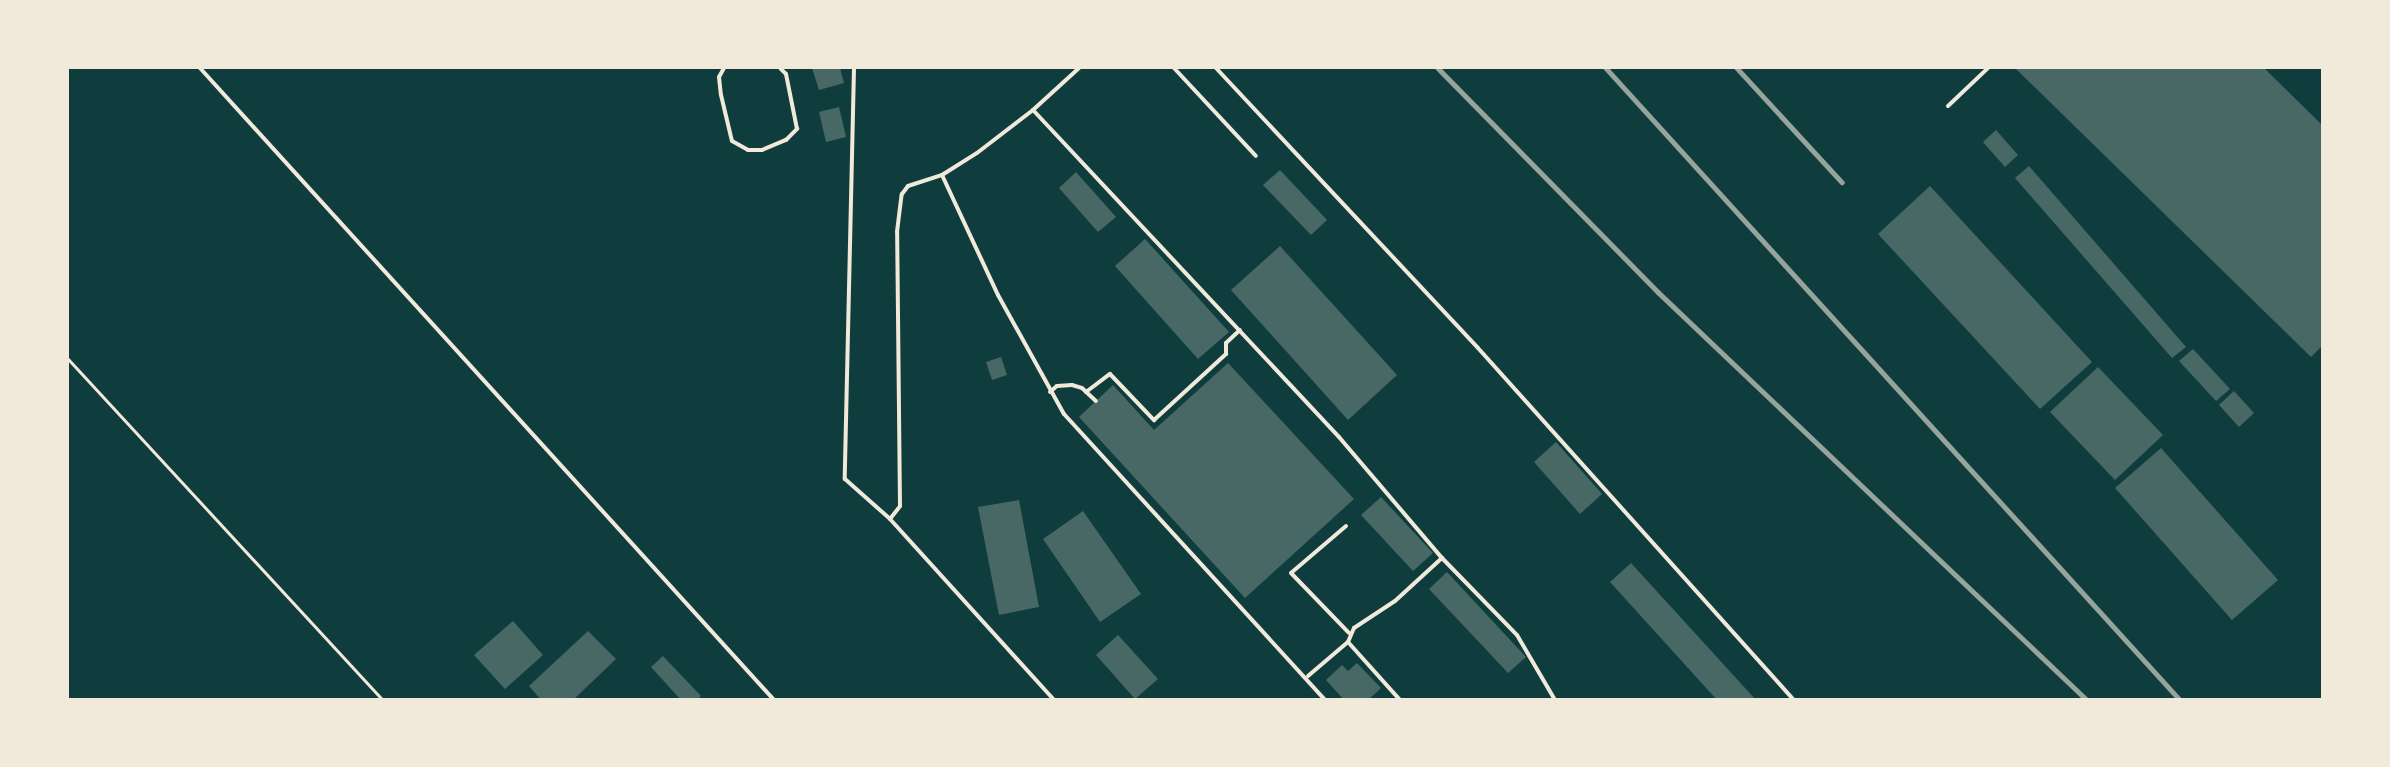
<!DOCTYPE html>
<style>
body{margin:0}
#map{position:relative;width:2390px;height:767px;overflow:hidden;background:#0f3d3e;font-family:"DejaVu Sans",sans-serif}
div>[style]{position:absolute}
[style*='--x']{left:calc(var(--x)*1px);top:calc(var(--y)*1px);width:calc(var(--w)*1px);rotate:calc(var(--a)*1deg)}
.building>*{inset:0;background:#486865}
.path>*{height:3px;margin:-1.5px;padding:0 1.5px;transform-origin:1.5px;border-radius:1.5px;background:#f1e9da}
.service>*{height:4px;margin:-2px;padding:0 2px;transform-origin:2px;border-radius:2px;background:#f1e9da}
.rail>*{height:4.5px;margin:-2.25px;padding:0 2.25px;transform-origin:2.25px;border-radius:2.25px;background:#97a49c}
span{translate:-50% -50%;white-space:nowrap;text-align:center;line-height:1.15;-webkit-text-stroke:6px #f1e9da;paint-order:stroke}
.frame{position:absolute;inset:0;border:69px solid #f1e9da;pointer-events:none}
</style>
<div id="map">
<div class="building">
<i style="clip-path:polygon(812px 68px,840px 68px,844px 83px,819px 90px)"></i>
<i style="clip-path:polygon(2015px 68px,2264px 68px,2322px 125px,2322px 346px,2311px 357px)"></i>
<i style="clip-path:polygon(839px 107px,846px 137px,826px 142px,819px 112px)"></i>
<i style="clip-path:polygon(1996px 130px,2018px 155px,2005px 167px,1983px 142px)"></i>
<i style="clip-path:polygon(2029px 166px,2186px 347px,2172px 358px,2015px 178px)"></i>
<i style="clip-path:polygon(1280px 170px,1327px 220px,1311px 235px,1263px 185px)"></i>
<i style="clip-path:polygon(1076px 172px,1116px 217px,1098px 232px,1059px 188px)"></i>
<i style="clip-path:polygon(1930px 186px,2092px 362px,2040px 409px,1878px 234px)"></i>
<i style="clip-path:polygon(1145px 239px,1229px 332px,1198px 359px,1115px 266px)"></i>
<i style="clip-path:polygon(1280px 246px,1397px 375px,1348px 420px,1231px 290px)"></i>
<i style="clip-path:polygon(2193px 349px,2230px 389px,2216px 401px,2179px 361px)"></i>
<i style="clip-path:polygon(1001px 357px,1007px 375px,992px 380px,986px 362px)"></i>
<i style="clip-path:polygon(1228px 363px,1354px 499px,1245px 598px,1079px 417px,1113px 385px,1154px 430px)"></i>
<i style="clip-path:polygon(2098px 367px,2163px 435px,2115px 480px,2050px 412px)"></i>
<i style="clip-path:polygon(2234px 391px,2254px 413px,2239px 427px,2219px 405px)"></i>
<i style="clip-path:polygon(1556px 442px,1602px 494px,1580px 514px,1534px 462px)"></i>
<i style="clip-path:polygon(2161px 448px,2278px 580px,2232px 620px,2115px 488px)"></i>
<i style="clip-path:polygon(1381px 497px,1433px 553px,1413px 571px,1361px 515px)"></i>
<i style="clip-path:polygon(1019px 500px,1039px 607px,999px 615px,978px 507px)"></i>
<i style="clip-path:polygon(1083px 511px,1141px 594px,1100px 622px,1043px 539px)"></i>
<i style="clip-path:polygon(1631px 563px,1756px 700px,1717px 700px,1610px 582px)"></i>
<i style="clip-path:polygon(1447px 572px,1526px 657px,1508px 673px,1429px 589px)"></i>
<i style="clip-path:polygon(513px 621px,543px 655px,505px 689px,474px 655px)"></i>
<i style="clip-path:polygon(588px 631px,616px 659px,573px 700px,541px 700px,529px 686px)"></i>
<i style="clip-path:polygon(1118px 635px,1158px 679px,1135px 699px,1096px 655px)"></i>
<i style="clip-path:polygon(663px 656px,701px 696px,697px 700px,681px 700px,651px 667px)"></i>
<i style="clip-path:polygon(1357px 663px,1381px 688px,1368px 700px,1344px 700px,1326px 680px,1342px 665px,1348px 671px)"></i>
</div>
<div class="path">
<i style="--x:68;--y:359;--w:464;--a:47.3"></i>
</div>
<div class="service">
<i style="--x:200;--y:68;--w:854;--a:47.75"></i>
<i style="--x:724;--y:68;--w:10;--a:119"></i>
<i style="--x:719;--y:77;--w:18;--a:84"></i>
<i style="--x:721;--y:95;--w:47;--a:76.6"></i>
<i style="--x:732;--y:141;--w:18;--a:29"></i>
<i style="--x:748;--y:150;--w:14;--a:0"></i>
<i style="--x:762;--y:150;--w:26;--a:-23"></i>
<i style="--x:786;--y:140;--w:16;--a:-45"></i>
<i style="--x:797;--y:129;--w:56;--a:-101.3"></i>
<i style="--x:786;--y:74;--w:8;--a:-135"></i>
<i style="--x:854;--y:68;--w:411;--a:91.3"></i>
<i style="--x:845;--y:479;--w:60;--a:41.6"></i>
<i style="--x:890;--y:519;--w:244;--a:47.8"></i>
<i style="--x:1174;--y:68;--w:120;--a:47"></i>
<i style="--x:1216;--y:68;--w:383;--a:46.9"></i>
<i style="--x:1478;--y:348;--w:473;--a:48.1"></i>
<i style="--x:1948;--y:106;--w:55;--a:-43.5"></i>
<i style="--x:1033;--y:110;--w:448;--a:46.9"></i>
<i style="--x:1339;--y:437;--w:159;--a:49.6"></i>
<i style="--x:1442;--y:558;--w:107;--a:45.8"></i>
<i style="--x:1517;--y:635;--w:75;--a:59.7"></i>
<i style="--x:942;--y:175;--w:132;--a:65"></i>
<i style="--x:998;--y:295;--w:136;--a:61"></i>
<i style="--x:1064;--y:414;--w:387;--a:47.6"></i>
<i style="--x:1050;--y:392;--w:9;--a:-41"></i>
<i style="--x:1057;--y:386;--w:15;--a:-4"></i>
<i style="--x:1072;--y:385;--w:10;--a:17"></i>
<i style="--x:1082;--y:388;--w:19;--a:43"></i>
<i style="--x:1086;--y:392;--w:30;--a:-37"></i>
<i style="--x:1110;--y:374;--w:64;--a:46.3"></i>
<i style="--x:1154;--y:420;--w:98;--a:-42.5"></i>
<i style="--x:1226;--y:354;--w:11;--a:-90"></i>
<i style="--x:1226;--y:343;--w:19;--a:-43"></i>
<i style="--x:890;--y:519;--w:16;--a:-52"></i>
<i style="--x:900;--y:506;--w:274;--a:-90.6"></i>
<i style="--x:897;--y:232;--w:38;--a:-83"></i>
<i style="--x:902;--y:194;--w:10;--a:-53"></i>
<i style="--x:908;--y:186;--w:36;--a:-18"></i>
<i style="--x:942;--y:175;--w:41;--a:-32.2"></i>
<i style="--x:977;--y:153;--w:71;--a:-37.5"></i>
<i style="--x:1033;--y:110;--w:62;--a:-42.4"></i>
<i style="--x:1346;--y:526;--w:72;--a:139.5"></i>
<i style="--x:1291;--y:573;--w:83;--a:46"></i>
<i style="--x:1348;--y:642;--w:78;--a:48.1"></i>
<i style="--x:1308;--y:676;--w:52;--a:-40.4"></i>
<i style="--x:1348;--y:642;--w:15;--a:-67"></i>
<i style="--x:1354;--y:628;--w:49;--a:-33.4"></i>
<i style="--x:1395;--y:601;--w:64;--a:-42.5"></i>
</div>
<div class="rail">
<i style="--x:1438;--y:68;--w:314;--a:45.5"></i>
<i style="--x:1658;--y:292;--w:592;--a:43.56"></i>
<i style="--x:1606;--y:68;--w:854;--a:47.75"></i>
<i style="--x:1737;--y:68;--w:155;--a:47.4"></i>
</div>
<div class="frame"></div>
</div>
